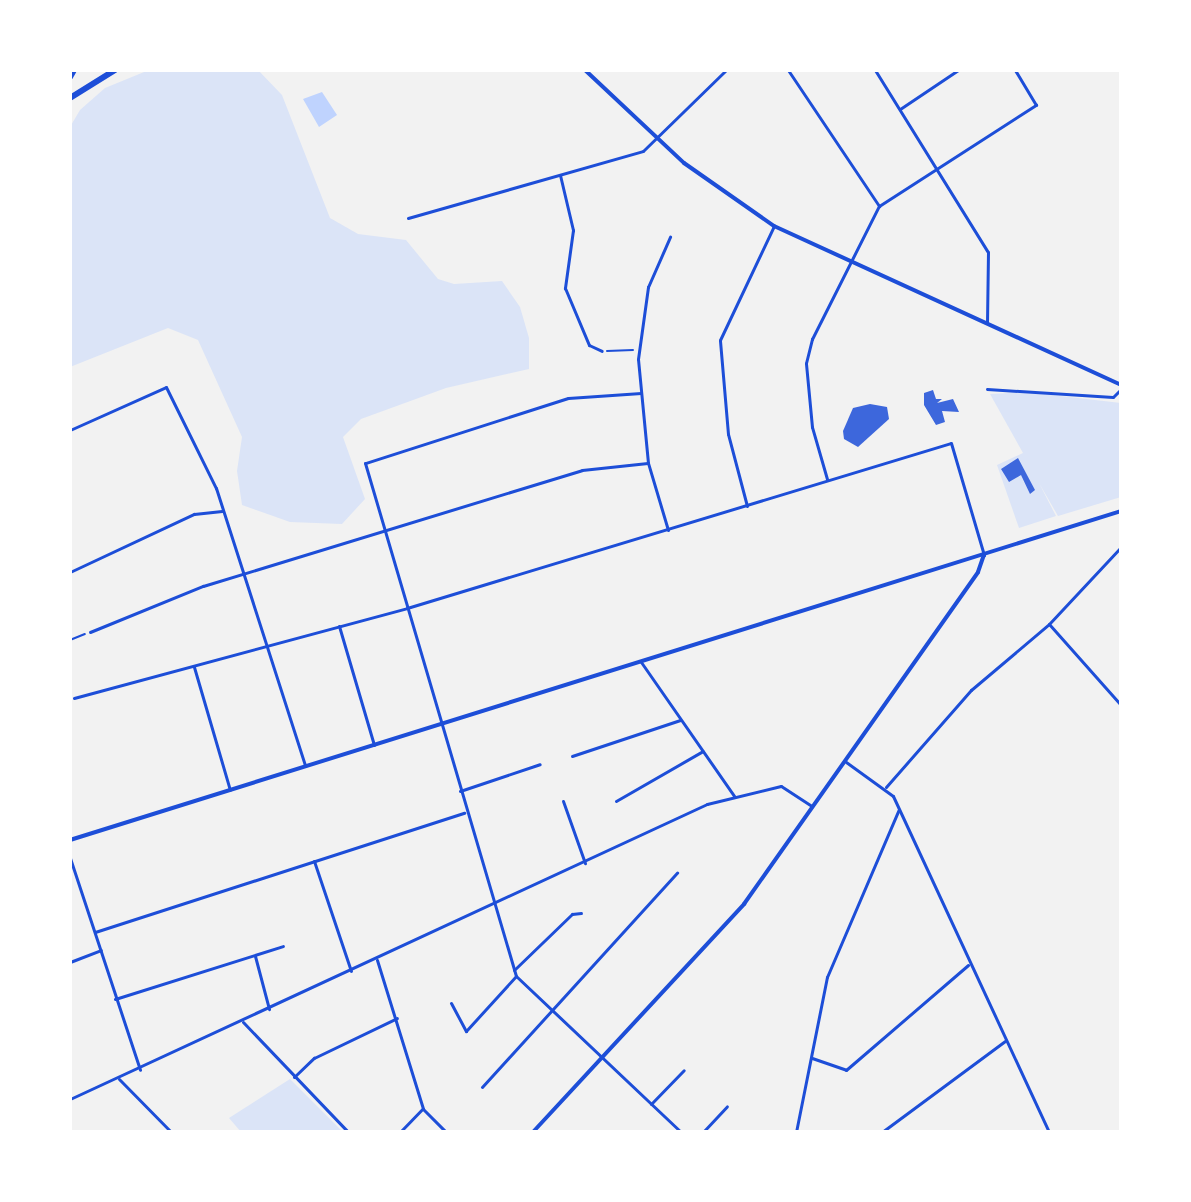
<!DOCTYPE html>
<style>
body{margin:0}
#map{position:relative;width:1191px;height:1202px;overflow:hidden;background:#f2f2f2;font-family:Ubuntu,sans-serif}
div>[style]{position:absolute}
[style*='--x']{left:calc(var(--x)*1px);top:calc(var(--y)*1px);width:calc(var(--w)*1px);rotate:calc(var(--a)*1deg)}
.green>*{inset:0;background:#dbe4f7}
.water>*{inset:0;background:#bfd3fe}
.building>*{inset:0;background:#3d67dc}
.path>*{height:2px;margin:-1px;padding:0 1px;transform-origin:1px;border-radius:1px;background:#1d4ed8}
.minor>*{height:3px;margin:-1.5px;padding:0 1.5px;transform-origin:1.5px;border-radius:1.5px;background:#1d4ed8}
.tertiary>*{height:4px;margin:-2px;padding:0 2px;transform-origin:2px;border-radius:2px;background:#1d4ed8}
.motorway>*{height:6px;margin:-3px;padding:0 3px;transform-origin:3px;border-radius:3px;background:#1d4ed8}
span{translate:-50% -50%;white-space:nowrap;text-align:center;line-height:1.15;-webkit-text-stroke:7px #fff;paint-order:stroke}
.frame{position:absolute;inset:0;border:72px solid #fff;pointer-events:none}
</style>
<div id="map">
<div class="green">
<i style="clip-path:polygon(149px 70px,258px 70px,282px 95px,330px 218px,358px 234px,406px 240px,438px 279px,454px 284px,502px 281px,520px 307px,529px 338px,529px 369px,446px 388px,361px 419px,343px 437px,365px 499px,342px 524px,290px 522px,242px 505px,237px 471px,242px 437px,198px 340px,168px 328px,70px 367px,70px 127px,80px 110px,105px 88px)"></i>
<i style="clip-path:polygon(1026px 392px,1121px 403px,1121px 497px,1058px 516px,1039px 483px,1056px 516px,1019px 528px,997px 465px,1023px 453px,990px 394px)"></i>
<i style="clip-path:polygon(290px 1079px,343px 1132px,241px 1132px,229px 1118px)"></i>
</div>
<div class="water">
<i style="clip-path:polygon(322px 92px,337px 115px,319px 127px,303px 99px)"></i>
</div>
<div class="building">
<i style="clip-path:polygon(933px 390px,936px 399px,942px 399px,937px 403px,953px 399px,959px 412px,942px 411px,945px 422px,936px 425px,924px 405px,924px 393px)"></i>
<i style="clip-path:polygon(870px 404px,887px 407px,889px 419px,858px 447px,844px 439px,843px 431px,853px 408px)"></i>
<i style="clip-path:polygon(1018px 458px,1035px 490px,1030px 494px,1021px 475px,1009px 482px,1001px 469px)"></i>
</div>
<div class="path">
<i style="--x:607;--y:351;--w:26;--a:-2"></i>
<i style="--x:70;--y:640;--w:16;--a:-22"></i>
</div>
<div class="minor">
<i style="--x:788;--y:70;--w:164;--a:56.2"></i>
<i style="--x:875;--y:70;--w:214;--a:58.2"></i>
<i style="--x:988;--y:252;--w:70;--a:90.8"></i>
<i style="--x:900;--y:109;--w:70;--a:-33.9"></i>
<i style="--x:560;--y:175;--w:57;--a:76.7"></i>
<i style="--x:573;--y:230;--w:59;--a:97.9"></i>
<i style="--x:565;--y:288;--w:62;--a:67.2"></i>
<i style="--x:589;--y:345;--w:14;--a:25"></i>
<i style="--x:408;--y:218;--w:244;--a:-15.9"></i>
<i style="--x:643;--y:151;--w:116;--a:-44.3"></i>
<i style="--x:987;--y:389;--w:126;--a:3.6"></i>
<i style="--x:1113;--y:397;--w:11;--a:-45"></i>
<i style="--x:641;--y:393;--w:73;--a:176.1"></i>
<i style="--x:568;--y:398;--w:213;--a:162.2"></i>
<i style="--x:365;--y:463;--w:535;--a:73.6"></i>
<i style="--x:516;--y:976;--w:227;--a:43.4"></i>
<i style="--x:70;--y:430;--w:105;--a:-24.1"></i>
<i style="--x:166;--y:387;--w:113;--a:63.7"></i>
<i style="--x:216;--y:488;--w:292;--a:72.2"></i>
<i style="--x:827;--y:479;--w:54;--a:-106.1"></i>
<i style="--x:812;--y:427;--w:64;--a:-95.4"></i>
<i style="--x:806;--y:363;--w:25;--a:-76"></i>
<i style="--x:812;--y:339;--w:149;--a:-63.3"></i>
<i style="--x:879;--y:206;--w:187;--a:-32.8"></i>
<i style="--x:1036;--y:105;--w:41;--a:-121"></i>
<i style="--x:747;--y:506;--w:74;--a:-104.8"></i>
<i style="--x:728;--y:434;--w:94;--a:-94.9"></i>
<i style="--x:720;--y:340;--w:126;--a:-64.7"></i>
<i style="--x:668;--y:530;--w:70;--a:-106.6"></i>
<i style="--x:648;--y:463;--w:104;--a:-95.5"></i>
<i style="--x:638;--y:359;--w:73;--a:-82.1"></i>
<i style="--x:648;--y:287;--w:55;--a:-66.3"></i>
<i style="--x:70;--y:572;--w:137;--a:-25.1"></i>
<i style="--x:194;--y:514;--w:28;--a:-6"></i>
<i style="--x:1049;--y:624;--w:108;--a:48.4"></i>
<i style="--x:339;--y:626;--w:124;--a:73.6"></i>
<i style="--x:90;--y:632;--w:122;--a:-22.2"></i>
<i style="--x:203;--y:586;--w:396;--a:-17"></i>
<i style="--x:582;--y:470;--w:66;--a:-6.1"></i>
<i style="--x:641;--y:662;--w:163;--a:55.2"></i>
<i style="--x:194;--y:667;--w:128;--a:73.7"></i>
<i style="--x:74;--y:698;--w:345;--a:-15.1"></i>
<i style="--x:407;--y:608;--w:568;--a:-16.87"></i>
<i style="--x:951;--y:443;--w:117;--a:73.6"></i>
<i style="--x:572;--y:756;--w:114;--a:-18.4"></i>
<i style="--x:846;--y:762;--w:58;--a:35.9"></i>
<i style="--x:893;--y:796;--w:370;--a:65.1"></i>
<i style="--x:886;--y:787;--w:129;--a:-48.8"></i>
<i style="--x:971;--y:690;--w:102;--a:-40.2"></i>
<i style="--x:1049;--y:624;--w:105;--a:-46.9"></i>
<i style="--x:460;--y:791;--w:84;--a:-18.6"></i>
<i style="--x:563;--y:801;--w:66;--a:70.5"></i>
<i style="--x:616;--y:801;--w:100;--a:-29.9"></i>
<i style="--x:70;--y:858;--w:223;--a:71.7"></i>
<i style="--x:314;--y:861;--w:116;--a:71.4"></i>
<i style="--x:95;--y:932;--w:388;--a:-17.9"></i>
<i style="--x:255;--y:956;--w:55;--a:75.2"></i>
<i style="--x:377;--y:960;--w:156;--a:72.8"></i>
<i style="--x:423;--y:1109;--w:33;--a:45"></i>
<i style="--x:70;--y:962;--w:33;--a:-21"></i>
<i style="--x:514;--y:970;--w:81;--a:-44"></i>
<i style="--x:572;--y:914;--w:9;--a:-6"></i>
<i style="--x:115;--y:999;--w:176;--a:-17.5"></i>
<i style="--x:451;--y:1003;--w:32;--a:62"></i>
<i style="--x:466;--y:1031;--w:74;--a:-47.7"></i>
<i style="--x:243;--y:1022;--w:152;--a:46.3"></i>
<i style="--x:812;--y:1058;--w:36;--a:19"></i>
<i style="--x:846;--y:1070;--w:161;--a:-40.7"></i>
<i style="--x:294;--y:1077;--w:28;--a:-44"></i>
<i style="--x:314;--y:1058;--w:92;--a:-25.7"></i>
<i style="--x:119;--y:1079;--w:74;--a:45.5"></i>
<i style="--x:482;--y:1087;--w:290;--a:-47.7"></i>
<i style="--x:70;--y:1099;--w:702;--a:-24.85"></i>
<i style="--x:707;--y:804;--w:76;--a:-13.7"></i>
<i style="--x:781;--y:786;--w:37;--a:33"></i>
<i style="--x:651;--y:1104;--w:47;--a:-45.9"></i>
<i style="--x:400;--y:1132;--w:32;--a:-46"></i>
<i style="--x:703;--y:1132;--w:35;--a:-47"></i>
<i style="--x:796;--y:1132;--w:158;--a:-78.7"></i>
<i style="--x:827;--y:977;--w:181;--a:-66.8"></i>
<i style="--x:882;--y:1132;--w:153;--a:-36.5"></i>
</div>
<div class="tertiary">
<i style="--x:585;--y:70;--w:136;--a:43.2"></i>
<i style="--x:684;--y:163;--w:110;--a:35"></i>
<i style="--x:774;--y:226;--w:382;--a:24.6"></i>
<i style="--x:70;--y:840;--w:1101;--a:-17.38"></i>
<i style="--x:533;--y:1132;--w:311;--a:-47.2"></i>
<i style="--x:744;--y:904;--w:406;--a:-54.8"></i>
<i style="--x:978;--y:572;--w:18;--a:-71"></i>
</div>
<div class="motorway">
<i style="--x:70;--y:77;--w:8;--a:-60"></i>
<i style="--x:70;--y:98;--w:53;--a:-31.9"></i>
</div>
<div class="frame"></div>
</div>
